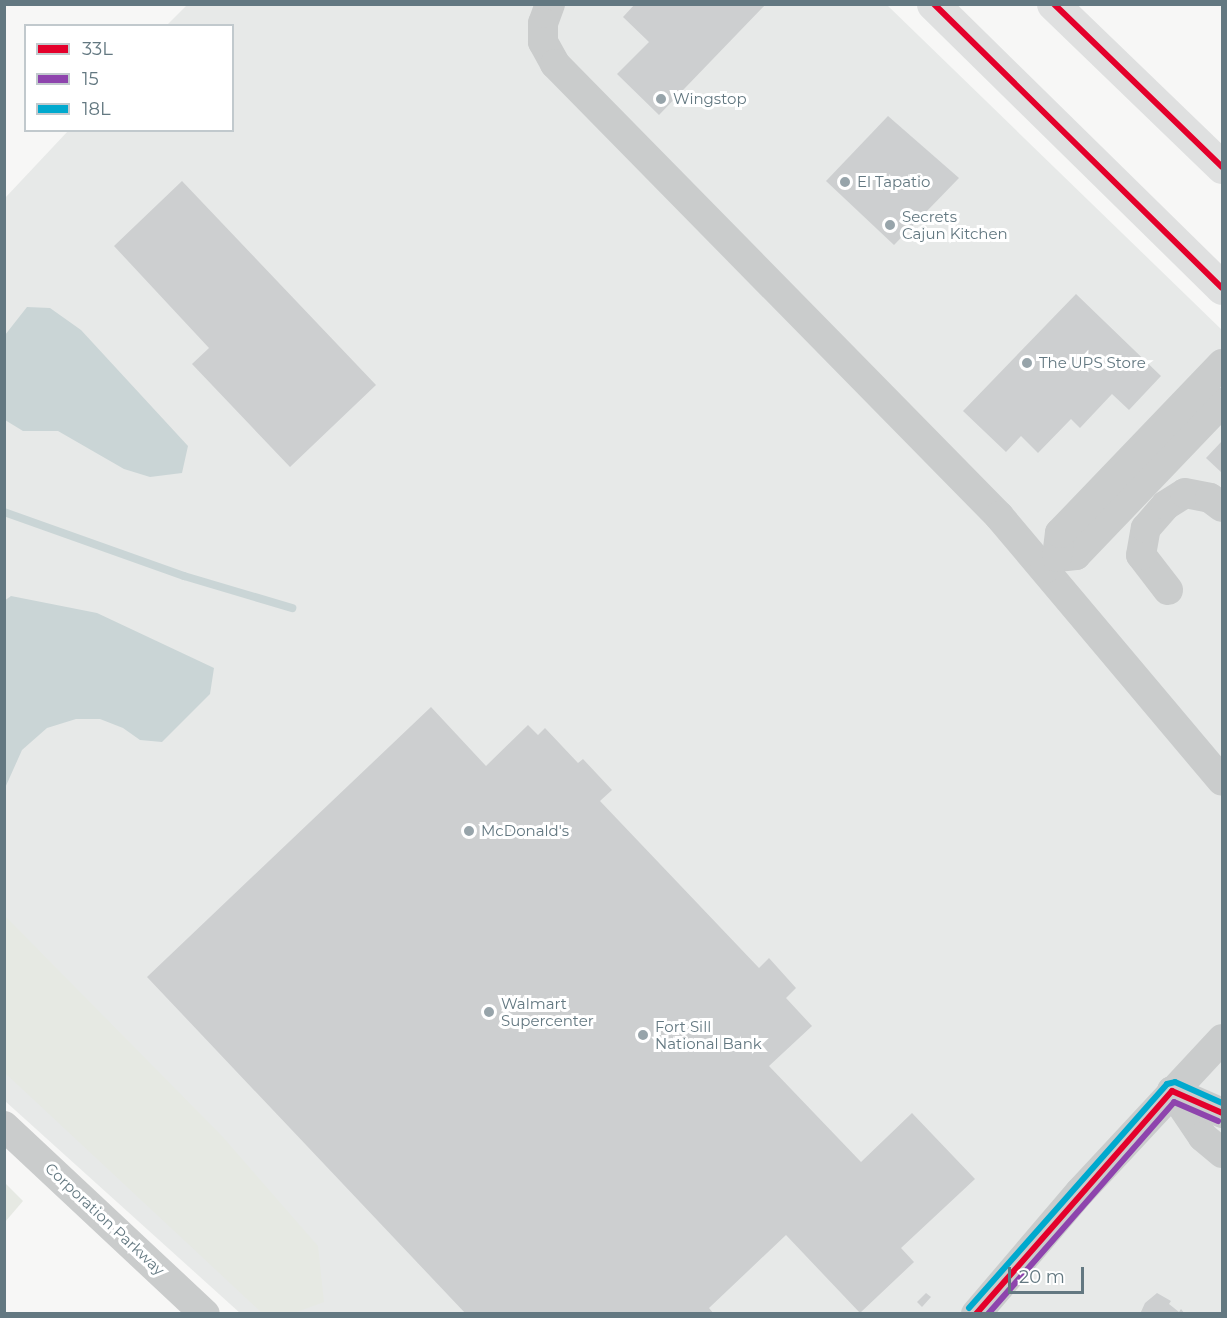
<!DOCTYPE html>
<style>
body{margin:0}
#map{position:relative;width:1227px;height:1318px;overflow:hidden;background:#f7f7f6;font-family:Montserrat,sans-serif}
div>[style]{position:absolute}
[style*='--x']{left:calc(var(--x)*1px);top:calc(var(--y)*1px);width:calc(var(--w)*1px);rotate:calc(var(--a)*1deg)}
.built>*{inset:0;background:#e7e9e8}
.green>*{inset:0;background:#e6e9e3}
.water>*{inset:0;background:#cad5d6}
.stream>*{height:8px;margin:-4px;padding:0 4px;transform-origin:4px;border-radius:4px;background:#cad5d6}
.building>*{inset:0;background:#cdcfd0}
.minor>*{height:30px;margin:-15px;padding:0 15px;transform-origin:15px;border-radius:15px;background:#cacccc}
.major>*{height:33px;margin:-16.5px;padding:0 16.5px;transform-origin:16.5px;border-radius:16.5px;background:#dfe0e0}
.bus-1>*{height:6px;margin:-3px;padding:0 3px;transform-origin:3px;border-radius:3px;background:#e4002b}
.bus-2>*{height:6px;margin:-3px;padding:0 3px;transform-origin:3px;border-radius:3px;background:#8e44ad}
.bus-3>*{height:6px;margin:-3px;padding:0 3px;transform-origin:3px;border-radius:3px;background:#00a9ce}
.dots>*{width:16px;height:16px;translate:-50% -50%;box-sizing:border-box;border:3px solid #fff;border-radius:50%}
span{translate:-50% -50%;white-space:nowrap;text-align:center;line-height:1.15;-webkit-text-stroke:6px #fff;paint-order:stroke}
.poi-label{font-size:15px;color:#637881}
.left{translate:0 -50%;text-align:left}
.street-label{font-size:15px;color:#637881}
.frame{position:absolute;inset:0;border:6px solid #637881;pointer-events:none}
.legend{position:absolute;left:24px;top:24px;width:210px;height:108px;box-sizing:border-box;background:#fff;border:2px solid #c1c9cd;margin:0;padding:8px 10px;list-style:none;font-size:18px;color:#637881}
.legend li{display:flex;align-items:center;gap:12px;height:30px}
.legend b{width:30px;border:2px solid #c1c9cd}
.scale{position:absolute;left:1008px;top:1267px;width:76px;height:27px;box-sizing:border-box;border:3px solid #637881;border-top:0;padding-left:8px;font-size:18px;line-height:21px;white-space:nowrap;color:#637881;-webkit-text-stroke:4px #fff;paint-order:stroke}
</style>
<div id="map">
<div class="built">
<i style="clip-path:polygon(187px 5px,887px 5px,1222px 330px,1222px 1313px,240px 1313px,5px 1101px,5px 198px,68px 131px,232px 130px,232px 26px,167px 25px)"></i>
</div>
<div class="green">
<i style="clip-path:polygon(5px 916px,222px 1136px,318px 1246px,324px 1302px,294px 1313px,262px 1313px,5px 1073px)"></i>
<i style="clip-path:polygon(5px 1183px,23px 1201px,5px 1222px)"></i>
</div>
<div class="water">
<i style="clip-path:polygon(27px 307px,50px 308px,81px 330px,188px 446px,182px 473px,150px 477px,124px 469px,58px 431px,23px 431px,5px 420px,5px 335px)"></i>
<i style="clip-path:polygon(11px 596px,97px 613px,214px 668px,210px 694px,162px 742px,140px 740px,123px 728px,100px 719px,76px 719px,47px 728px,22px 750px,5px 788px,4px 601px)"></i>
</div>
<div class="stream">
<i style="--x:4;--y:512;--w:191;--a:19.6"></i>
<i style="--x:184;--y:576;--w:113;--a:16.5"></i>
</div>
<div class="building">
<i style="clip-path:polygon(635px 4px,766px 4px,659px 115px,617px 74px,649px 42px,623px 17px)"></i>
<i style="clip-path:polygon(888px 116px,959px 178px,894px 245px,826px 181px)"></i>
<i style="clip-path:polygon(182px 181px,376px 385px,290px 467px,192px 364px,209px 348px,114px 246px)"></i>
<i style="clip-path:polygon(1076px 294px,1161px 376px,1129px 410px,1112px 394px,1080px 428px,1071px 419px,1038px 453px,1021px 436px,1006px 452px,963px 411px)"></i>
<i style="clip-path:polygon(1222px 441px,1222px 473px,1206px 458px)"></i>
<i style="clip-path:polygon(431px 707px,486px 766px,528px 725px,538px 735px,545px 728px,578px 763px,583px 759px,612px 790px,600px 801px,759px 968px,769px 958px,796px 988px,786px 998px,812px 1026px,769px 1066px,861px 1162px,912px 1113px,975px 1179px,901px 1248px,914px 1262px,860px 1313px,786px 1235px,709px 1308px,714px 1314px,466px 1314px,147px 977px)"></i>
<i style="clip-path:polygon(926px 1293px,931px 1297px,922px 1307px,917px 1302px)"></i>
<i style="clip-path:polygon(1157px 1293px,1171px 1301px,1169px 1304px,1179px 1312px,1181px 1309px,1185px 1314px,1140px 1314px,1145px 1303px)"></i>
</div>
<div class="minor">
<i style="--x:550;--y:4;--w:20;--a:110"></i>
<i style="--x:543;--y:23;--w:19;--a:90"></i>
<i style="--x:543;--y:42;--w:25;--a:61"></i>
<i style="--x:555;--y:64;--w:634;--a:45.51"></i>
<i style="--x:999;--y:516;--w:346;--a:49.9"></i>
<i style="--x:1057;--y:557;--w:19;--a:-6"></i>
<i style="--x:1076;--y:555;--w:211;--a:-46.3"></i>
<i style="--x:1045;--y:568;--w:16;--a:-43"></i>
<i style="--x:1057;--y:557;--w:24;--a:-83"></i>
<i style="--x:1060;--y:533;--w:234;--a:-46.2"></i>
<i style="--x:1168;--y:590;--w:44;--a:-127.6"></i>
<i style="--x:1141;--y:555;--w:27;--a:-80"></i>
<i style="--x:1146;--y:528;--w:30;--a:-49"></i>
<i style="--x:1166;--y:505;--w:22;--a:-32"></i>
<i style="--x:1185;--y:493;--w:25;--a:11"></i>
<i style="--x:1210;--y:498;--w:15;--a:37"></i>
<i style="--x:1172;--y:1091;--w:55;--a:56"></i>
<i style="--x:1203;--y:1137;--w:25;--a:40"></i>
<i style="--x:1172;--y:1091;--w:55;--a:23.7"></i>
<i style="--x:4;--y:1126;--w:275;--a:43.1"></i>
<i style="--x:976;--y:1314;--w:160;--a:-49.6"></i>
<i style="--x:1080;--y:1192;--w:209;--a:-47.1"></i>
</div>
<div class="major">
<i style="--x:933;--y:4;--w:405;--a:44.5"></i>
<i style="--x:1053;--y:4;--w:235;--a:44"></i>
</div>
<div class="bus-1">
<i style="--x:934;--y:4;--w:404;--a:44.6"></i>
<i style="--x:1054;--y:4;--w:234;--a:44.1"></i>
<i style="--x:976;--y:1314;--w:297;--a:-48.7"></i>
<i style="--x:1172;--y:1091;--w:55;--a:23.7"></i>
</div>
<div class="bus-2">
<i style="--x:988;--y:1314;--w:282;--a:-48.7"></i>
<i style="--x:1174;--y:1102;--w:48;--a:23.4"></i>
</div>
<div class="bus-3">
<i style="--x:969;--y:1308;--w:299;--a:-48.5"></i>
<i style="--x:1167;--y:1084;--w:8;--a:-14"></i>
<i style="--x:1175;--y:1082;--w:51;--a:24.1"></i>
</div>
<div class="dots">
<i style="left:661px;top:99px;background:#97a4aa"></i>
<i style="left:845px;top:182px;background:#97a4aa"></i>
<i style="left:890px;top:225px;background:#97a4aa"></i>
<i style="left:1027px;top:363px;background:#97a4aa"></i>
<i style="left:469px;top:831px;background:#97a4aa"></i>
<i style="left:489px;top:1012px;background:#97a4aa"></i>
<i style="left:643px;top:1035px;background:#97a4aa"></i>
</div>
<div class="poi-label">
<span class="left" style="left:673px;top:99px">Wingstop</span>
<span class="left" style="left:857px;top:182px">El Tapatio</span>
<span class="left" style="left:902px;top:225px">Secrets<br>Cajun Kitchen</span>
<span class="left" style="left:1039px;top:363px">The UPS Store</span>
<span class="left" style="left:481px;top:831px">McDonald's</span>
<span class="left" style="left:501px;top:1012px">Walmart<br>Supercenter</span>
<span class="left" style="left:655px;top:1035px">Fort Sill<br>National Bank</span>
</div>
<div class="street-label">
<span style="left:105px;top:1219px;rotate:43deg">Corporation Parkway</span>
</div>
<div class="frame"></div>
<ul class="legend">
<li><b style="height:8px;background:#e4002b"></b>33L</li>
<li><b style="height:8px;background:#8e44ad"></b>15</li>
<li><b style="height:8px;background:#00a9ce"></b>18L</li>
</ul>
<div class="scale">20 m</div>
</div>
